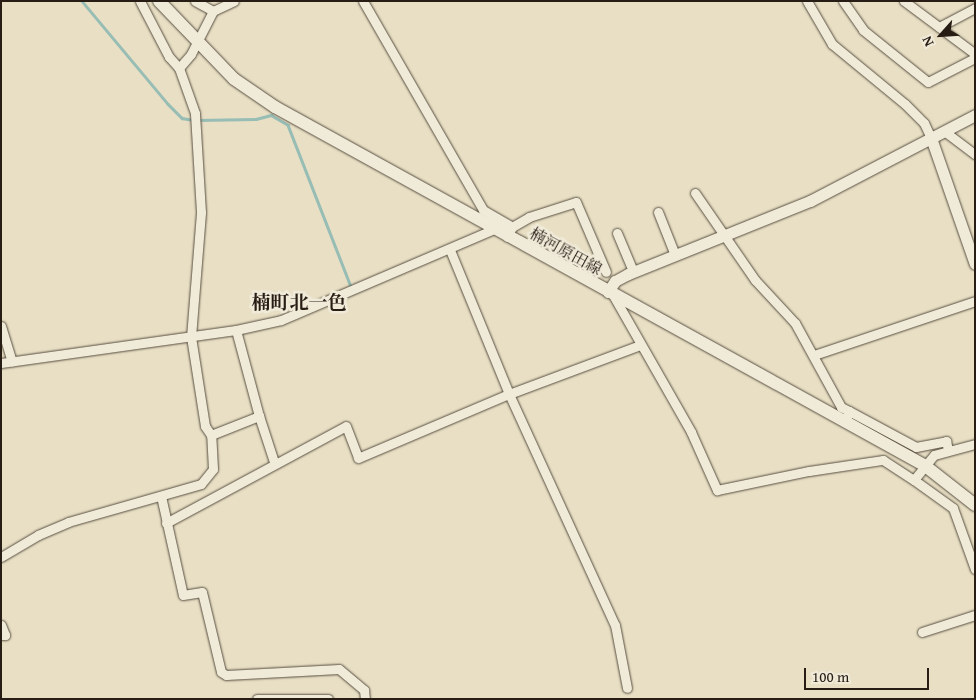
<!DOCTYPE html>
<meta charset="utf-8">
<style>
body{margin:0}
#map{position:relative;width:976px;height:700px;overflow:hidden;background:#e8dfc4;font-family:"Gentium Book Plus","Noto Serif JP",serif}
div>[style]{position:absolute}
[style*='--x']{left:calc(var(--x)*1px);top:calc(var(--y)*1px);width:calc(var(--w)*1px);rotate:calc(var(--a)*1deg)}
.stream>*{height:2.5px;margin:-1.25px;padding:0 1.25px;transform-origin:1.25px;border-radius:1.25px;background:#97bdb4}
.roads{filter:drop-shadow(0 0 1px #584e40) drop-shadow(0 0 1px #584e40)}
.minor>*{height:9px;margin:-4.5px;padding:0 4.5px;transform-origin:4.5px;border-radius:4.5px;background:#f0ead9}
.tertiary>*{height:11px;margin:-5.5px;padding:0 5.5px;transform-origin:5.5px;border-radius:5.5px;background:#f0ead9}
.secondary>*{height:12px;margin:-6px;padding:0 6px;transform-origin:6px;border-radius:6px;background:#f0ead9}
span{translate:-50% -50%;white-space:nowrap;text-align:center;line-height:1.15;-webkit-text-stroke:5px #f0ead9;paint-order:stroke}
.street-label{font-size:16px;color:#281d14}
.quarter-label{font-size:19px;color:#281d14;font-weight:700}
.frame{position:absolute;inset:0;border:2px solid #281d14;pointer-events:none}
.north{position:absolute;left:916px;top:10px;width:50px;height:50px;-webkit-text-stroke:4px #f0ead9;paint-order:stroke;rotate:244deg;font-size:14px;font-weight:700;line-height:20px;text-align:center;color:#281d14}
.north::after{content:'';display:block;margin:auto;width:18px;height:22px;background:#281d14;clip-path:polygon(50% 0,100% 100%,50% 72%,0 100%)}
.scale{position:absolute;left:804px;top:668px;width:125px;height:22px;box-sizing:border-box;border:2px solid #281d14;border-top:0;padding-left:6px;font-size:15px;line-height:18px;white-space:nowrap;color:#281d14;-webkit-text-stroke:4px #f0ead9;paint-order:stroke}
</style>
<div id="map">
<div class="stream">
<i style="--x:82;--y:1;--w:134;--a:50.1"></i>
<i style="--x:168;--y:104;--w:20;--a:45"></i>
<i style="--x:182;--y:118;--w:11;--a:10"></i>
<i style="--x:198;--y:120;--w:58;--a:-1"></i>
<i style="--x:256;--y:119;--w:16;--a:-15"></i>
<i style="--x:271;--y:115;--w:20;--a:30"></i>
<i style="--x:288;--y:125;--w:174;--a:68.7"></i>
</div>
<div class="roads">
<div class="minor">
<i style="--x:195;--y:1;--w:21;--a:29"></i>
<i style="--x:363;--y:1;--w:241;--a:60.1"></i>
<i style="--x:483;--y:210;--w:34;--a:30"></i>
<i style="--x:512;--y:227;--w:11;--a:117"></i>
<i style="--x:807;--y:1;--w:50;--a:59.8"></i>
<i style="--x:832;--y:44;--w:94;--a:39.4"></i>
<i style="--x:905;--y:104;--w:27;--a:45"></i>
<i style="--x:924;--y:123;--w:17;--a:65"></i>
<i style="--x:843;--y:1;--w:35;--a:55"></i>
<i style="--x:863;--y:30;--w:83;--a:38.7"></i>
<i style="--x:928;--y:82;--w:53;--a:-27.1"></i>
<i style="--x:904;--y:1;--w:89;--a:36.7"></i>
<i style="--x:939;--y:27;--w:41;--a:-27.8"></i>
<i style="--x:179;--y:68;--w:18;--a:-49"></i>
<i style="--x:191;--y:54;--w:48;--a:-62.9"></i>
<i style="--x:213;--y:11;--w:23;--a:-25"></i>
<i style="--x:944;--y:131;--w:39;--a:37"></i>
<i style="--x:695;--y:193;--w:106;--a:55.4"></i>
<i style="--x:755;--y:280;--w:59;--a:47.1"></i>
<i style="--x:795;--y:323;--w:96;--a:61.3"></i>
<i style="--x:841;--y:407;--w:9;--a:27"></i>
<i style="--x:849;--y:411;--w:12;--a:110"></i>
<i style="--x:658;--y:212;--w:46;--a:68.4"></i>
<i style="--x:512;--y:227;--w:20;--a:-30"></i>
<i style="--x:529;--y:217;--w:49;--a:-17.7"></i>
<i style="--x:576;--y:202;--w:76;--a:66.8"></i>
<i style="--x:617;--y:233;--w:41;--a:67.2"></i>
<i style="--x:450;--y:250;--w:156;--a:67.7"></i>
<i style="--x:509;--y:394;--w:254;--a:65.4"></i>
<i style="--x:615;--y:625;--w:64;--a:79.2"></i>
<i style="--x:613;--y:295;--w:158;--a:60.3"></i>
<i style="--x:691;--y:432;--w:64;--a:65.9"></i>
<i style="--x:717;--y:490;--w:94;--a:-11.7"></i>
<i style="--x:809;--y:471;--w:75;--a:-8.5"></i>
<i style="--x:883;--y:460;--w:37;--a:33"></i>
<i style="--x:1;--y:326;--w:37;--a:73"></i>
<i style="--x:814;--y:355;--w:170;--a:-18.5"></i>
<i style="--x:1;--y:363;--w:237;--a:-8"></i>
<i style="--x:236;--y:330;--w:46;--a:-12.5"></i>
<i style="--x:281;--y:320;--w:232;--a:-23.1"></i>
<i style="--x:849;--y:411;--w:76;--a:28.2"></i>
<i style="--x:916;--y:447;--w:31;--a:-11"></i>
<i style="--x:946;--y:441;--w:9;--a:77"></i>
<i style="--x:259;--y:416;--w:48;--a:71.9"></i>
<i style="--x:211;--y:435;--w:52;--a:-21.6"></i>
<i style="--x:259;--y:416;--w:89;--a:-105"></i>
<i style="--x:975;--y:444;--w:42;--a:165"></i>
<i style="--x:934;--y:455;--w:32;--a:129"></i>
<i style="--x:914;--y:480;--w:48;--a:35.7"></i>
<i style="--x:953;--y:508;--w:65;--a:70.2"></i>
<i style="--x:161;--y:496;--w:101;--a:77.5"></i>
<i style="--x:183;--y:595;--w:19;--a:-9"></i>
<i style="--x:202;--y:592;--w:82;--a:76.6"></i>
<i style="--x:221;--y:672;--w:6;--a:31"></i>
<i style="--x:226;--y:675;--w:113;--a:-3"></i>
<i style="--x:339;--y:669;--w:33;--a:40"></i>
<i style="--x:364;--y:690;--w:9;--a:84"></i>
<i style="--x:166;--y:523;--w:204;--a:-28.3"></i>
<i style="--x:346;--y:426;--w:34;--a:69"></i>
<i style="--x:358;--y:458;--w:164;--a:-23"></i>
<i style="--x:509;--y:394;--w:140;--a:-20.5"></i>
<i style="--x:1;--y:557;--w:43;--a:-30.7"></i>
<i style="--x:38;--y:535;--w:33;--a:-23"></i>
<i style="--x:68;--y:522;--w:138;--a:-15.9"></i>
<i style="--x:201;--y:484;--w:19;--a:-51"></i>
<i style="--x:213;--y:469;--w:34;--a:-93"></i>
<i style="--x:211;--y:435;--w:11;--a:-124"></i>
<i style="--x:205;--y:426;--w:90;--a:-98.9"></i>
<i style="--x:191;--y:337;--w:125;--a:-85.4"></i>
<i style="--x:201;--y:212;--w:99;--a:-93.5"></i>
<i style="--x:195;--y:113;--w:48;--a:-109.6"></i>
<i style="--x:179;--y:68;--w:15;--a:-132"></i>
<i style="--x:169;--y:57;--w:63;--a:-117.4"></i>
<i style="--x:1;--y:625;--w:11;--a:68"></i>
<i style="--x:5;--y:635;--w:4;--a:180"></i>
<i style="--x:922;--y:632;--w:56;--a:-17.8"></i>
<i style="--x:257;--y:699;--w:71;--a:0"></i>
</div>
<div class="tertiary">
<i style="--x:931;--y:138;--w:133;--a:70.8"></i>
<i style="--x:608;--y:292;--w:13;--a:-58"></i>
<i style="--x:615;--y:281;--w:15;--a:-28"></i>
<i style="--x:628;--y:274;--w:196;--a:-21.9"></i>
<i style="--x:810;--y:201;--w:186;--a:-27.5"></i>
</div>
<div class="secondary">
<i style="--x:159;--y:1;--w:108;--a:46.1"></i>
<i style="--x:234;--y:79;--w:50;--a:34.3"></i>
<i style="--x:275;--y:107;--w:741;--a:28.88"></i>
<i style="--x:924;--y:465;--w:65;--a:38.1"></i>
</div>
</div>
<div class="street-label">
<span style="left:566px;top:251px;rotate:29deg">楠河原田線</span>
</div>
<div class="quarter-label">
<span style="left:299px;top:303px">楠町北一色</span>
</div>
<div class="frame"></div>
<div class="north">N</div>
<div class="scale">100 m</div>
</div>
